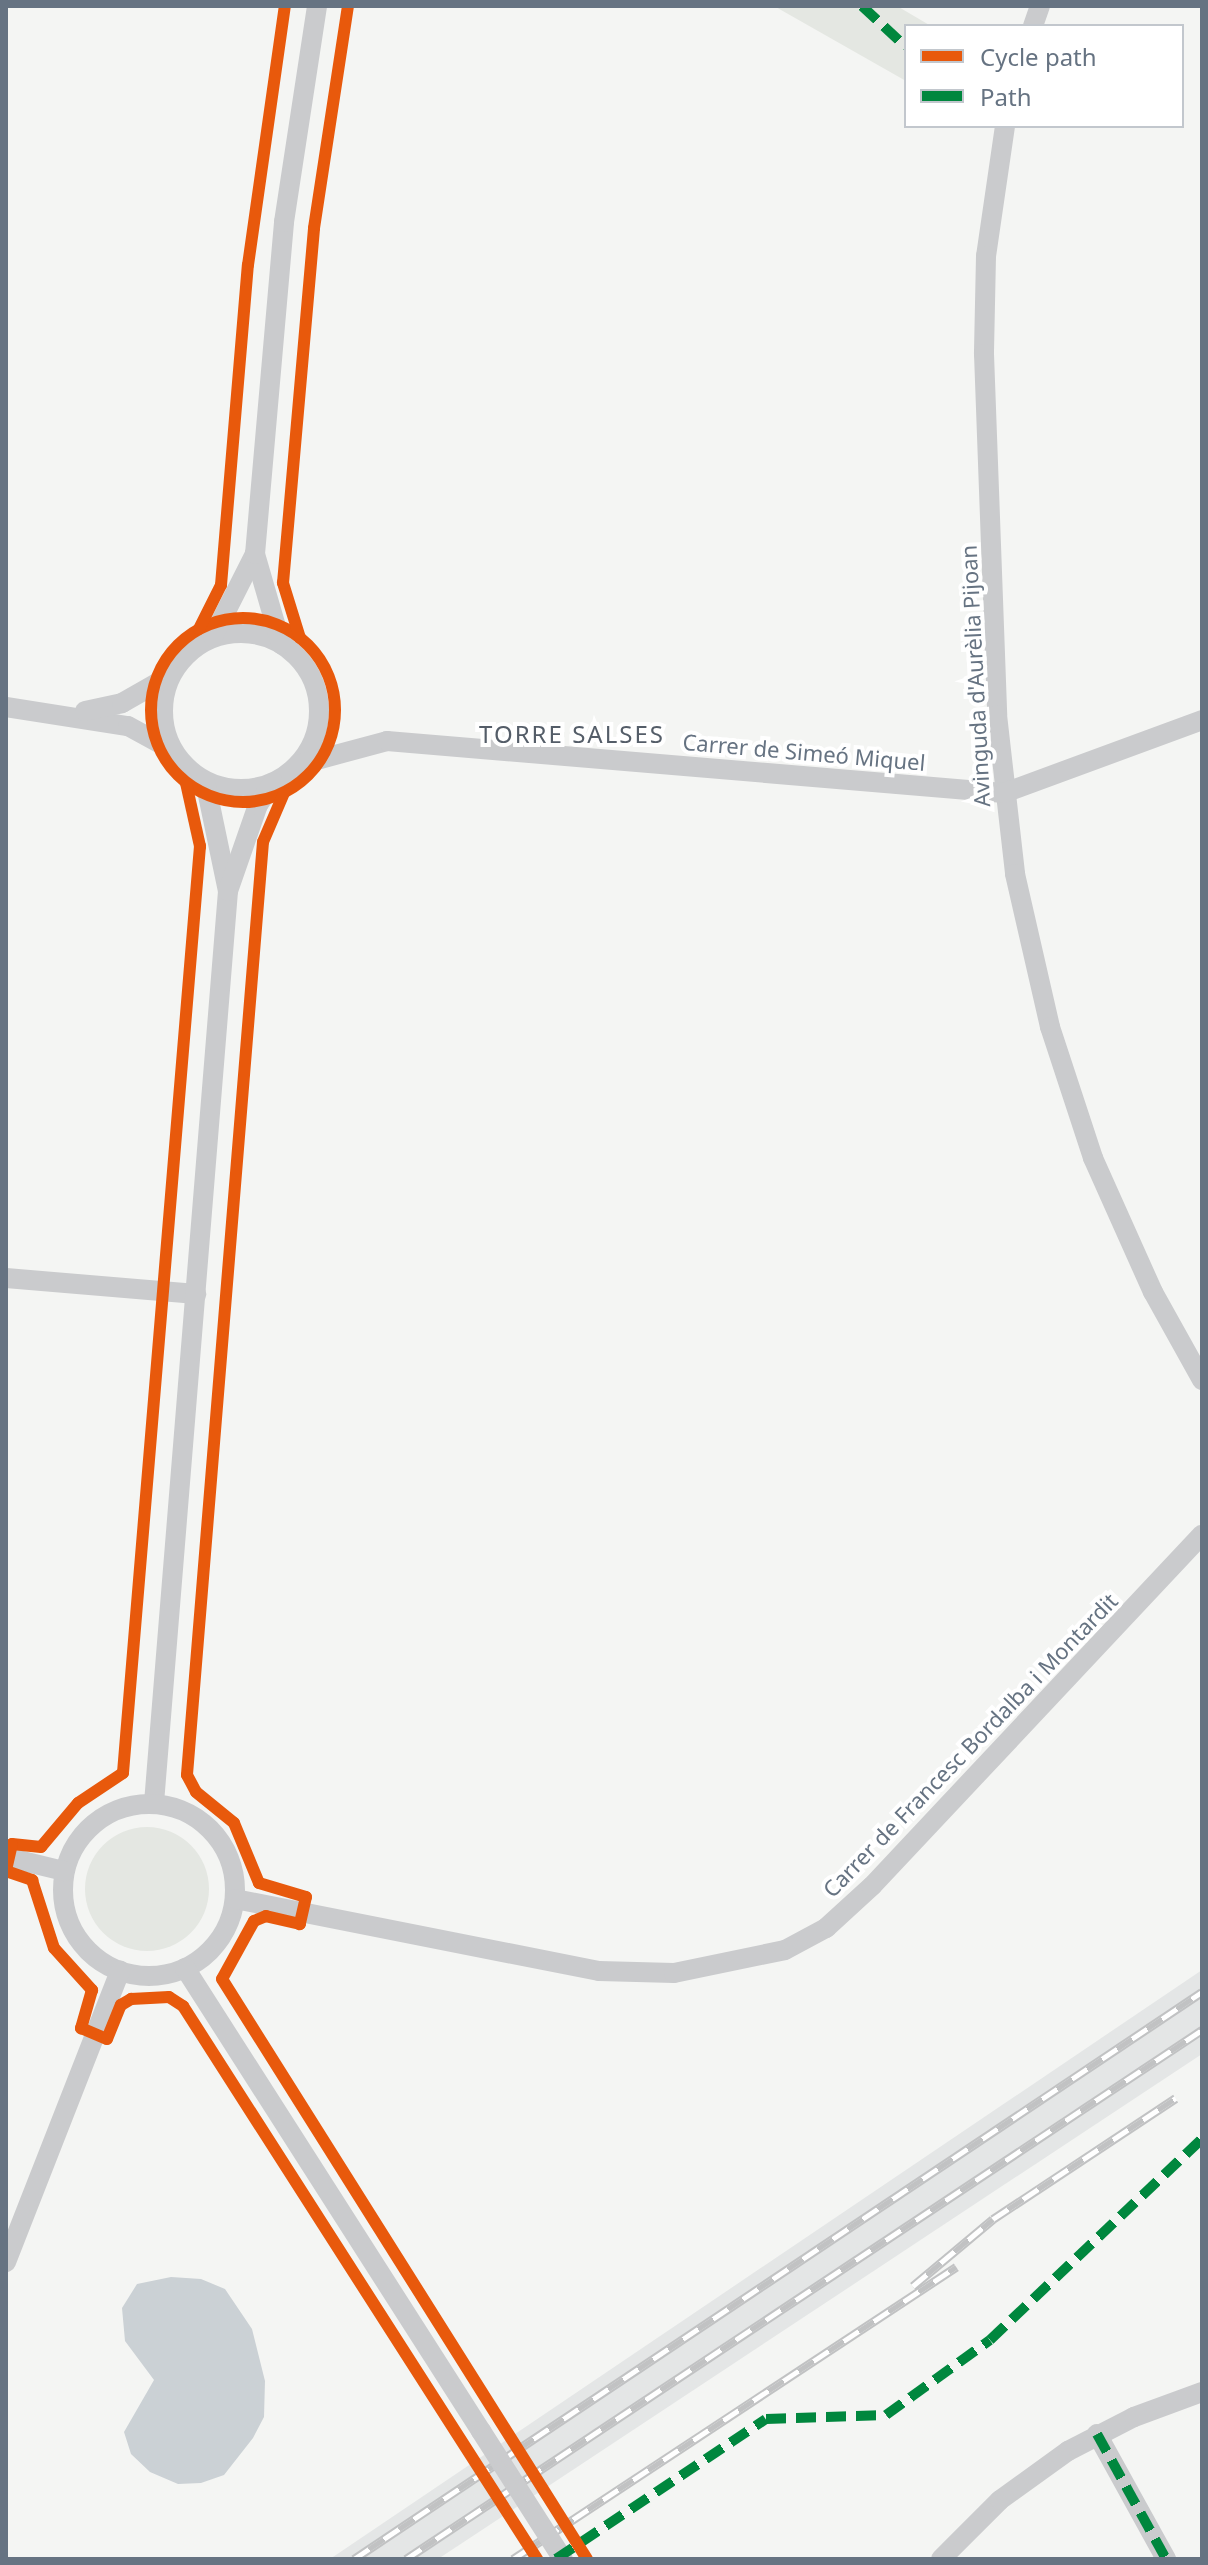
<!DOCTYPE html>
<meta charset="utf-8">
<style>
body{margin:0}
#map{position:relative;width:1208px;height:2565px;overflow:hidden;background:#f4f5f3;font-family:"Noto Sans",sans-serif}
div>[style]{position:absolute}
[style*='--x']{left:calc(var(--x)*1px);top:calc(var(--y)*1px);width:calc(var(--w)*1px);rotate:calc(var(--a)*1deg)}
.built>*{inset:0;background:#e4e6e6}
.green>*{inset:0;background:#e4e7e2}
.round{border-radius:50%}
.water>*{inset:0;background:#cbd1d5}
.minor>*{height:20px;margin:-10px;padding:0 10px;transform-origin:10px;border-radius:10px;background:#cacbcd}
.minor>.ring{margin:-10px;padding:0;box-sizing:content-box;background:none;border:20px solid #cacbcd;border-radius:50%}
.rail>*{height:9px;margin-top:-4.5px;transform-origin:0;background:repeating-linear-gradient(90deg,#fff 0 18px,#c1c2c3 0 36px);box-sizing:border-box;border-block:2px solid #c1c2c3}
.minor-bridge>*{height:20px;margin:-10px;padding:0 10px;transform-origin:10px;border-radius:10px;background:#cacbcd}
.quiet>*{height:10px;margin-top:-5px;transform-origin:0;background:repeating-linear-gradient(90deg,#00873e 0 20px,transparent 0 30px)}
.cycleway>*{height:12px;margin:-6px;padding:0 6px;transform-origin:6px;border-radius:6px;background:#e8590c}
.cycleway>.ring{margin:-6px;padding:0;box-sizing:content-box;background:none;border:12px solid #e8590c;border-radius:50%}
span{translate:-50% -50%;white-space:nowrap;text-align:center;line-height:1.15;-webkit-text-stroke:8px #fff;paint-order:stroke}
.street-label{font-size:22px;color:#667382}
.neighbourhood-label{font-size:24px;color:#545d68;letter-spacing:2px}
.frame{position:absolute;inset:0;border:8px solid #667382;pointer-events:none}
.legend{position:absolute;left:904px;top:24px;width:280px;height:104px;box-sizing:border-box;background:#fff;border:2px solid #c2c7cd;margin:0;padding:10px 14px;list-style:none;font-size:24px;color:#667382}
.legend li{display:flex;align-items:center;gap:16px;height:40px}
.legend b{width:40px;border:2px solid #c2c7cd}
</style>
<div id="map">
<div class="built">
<i style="clip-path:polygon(1202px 1970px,1202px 2054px,438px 2559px,330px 2559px)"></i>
</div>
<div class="green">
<i style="clip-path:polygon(774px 6px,897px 6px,931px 26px,906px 26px,906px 81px)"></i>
<i class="round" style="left:85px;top:1827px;width:124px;height:124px"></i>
</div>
<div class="water">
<i style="clip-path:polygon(171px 2277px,201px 2279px,225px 2289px,252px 2329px,265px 2381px,264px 2417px,253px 2438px,224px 2475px,201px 2483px,178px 2484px,150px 2472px,131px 2454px,124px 2432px,154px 2380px,125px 2341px,122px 2308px,137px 2284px)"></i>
</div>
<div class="minor">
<i style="--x:1033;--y:26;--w:21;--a:-71"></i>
<i style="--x:1005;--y:126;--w:131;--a:98.3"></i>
<i style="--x:986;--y:256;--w:98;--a:91.2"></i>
<i style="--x:984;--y:354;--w:361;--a:87.9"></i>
<i style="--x:997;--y:715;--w:160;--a:83.5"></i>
<i style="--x:1015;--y:874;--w:157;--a:77.1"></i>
<i style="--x:1050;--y:1027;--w:138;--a:71.8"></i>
<i style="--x:1093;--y:1158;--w:147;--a:65.9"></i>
<i style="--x:1153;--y:1292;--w:101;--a:60.9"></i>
<i class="ring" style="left:163px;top:633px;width:136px;height:136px"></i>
<i style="--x:213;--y:637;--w:93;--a:-63.2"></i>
<i style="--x:281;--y:644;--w:94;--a:-106.1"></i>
<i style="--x:255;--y:554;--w:333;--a:-85"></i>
<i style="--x:284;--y:222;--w:219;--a:-81.3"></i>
<i style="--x:6;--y:707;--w:123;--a:8.9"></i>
<i style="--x:128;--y:726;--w:50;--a:28.6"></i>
<i style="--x:85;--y:711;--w:38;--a:-12"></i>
<i style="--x:122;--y:703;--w:56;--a:-29.7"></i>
<i style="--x:298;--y:765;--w:92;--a:-15.1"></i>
<i style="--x:387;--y:741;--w:619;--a:4.82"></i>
<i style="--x:1004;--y:793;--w:211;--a:-20.2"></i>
<i style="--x:205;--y:781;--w:112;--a:78.2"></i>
<i style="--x:6;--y:1278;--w:191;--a:4.8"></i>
<i style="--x:154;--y:1803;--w:915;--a:-85.36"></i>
<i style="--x:228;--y:891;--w:91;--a:-70.8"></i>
<i style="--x:258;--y:805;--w:27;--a:-56"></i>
<i class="ring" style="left:63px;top:1804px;width:152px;height:152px"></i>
<i style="--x:6;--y:1857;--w:60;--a:13.6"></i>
<i style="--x:235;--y:1899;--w:371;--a:11.2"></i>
<i style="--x:599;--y:1971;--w:75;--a:1.5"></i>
<i style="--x:674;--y:1973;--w:113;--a:-11.7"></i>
<i style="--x:785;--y:1950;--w:47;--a:-28.2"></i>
<i style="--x:826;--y:1928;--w:62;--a:-42.4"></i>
<i style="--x:872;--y:1886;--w:482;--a:-46.8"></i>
<i style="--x:185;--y:1968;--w:550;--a:57.41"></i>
<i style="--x:6;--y:2262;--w:313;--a:-68.6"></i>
<i style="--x:1097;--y:2434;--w:143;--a:61.1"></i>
<i style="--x:941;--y:2559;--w:83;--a:-45"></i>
<i style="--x:1000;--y:2500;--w:84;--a:-35.8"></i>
<i style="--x:1068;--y:2451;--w:74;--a:-27.3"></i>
<i style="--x:1134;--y:2417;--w:72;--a:-20.2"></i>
</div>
<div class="rail">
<i style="--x:913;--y:2286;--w:104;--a:-39.9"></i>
<i style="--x:993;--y:2219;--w:219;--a:-33.5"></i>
<i style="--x:354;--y:2559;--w:1020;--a:-33.77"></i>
<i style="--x:406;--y:2559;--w:956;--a:-33.61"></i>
<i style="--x:513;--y:2559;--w:531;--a:-33.39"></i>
</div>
<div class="minor-bridge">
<i style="--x:481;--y:2431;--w:152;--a:57.4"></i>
</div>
<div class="quiet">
<i style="--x:862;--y:6;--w:60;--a:43"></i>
<i style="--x:1097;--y:2434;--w:143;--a:61.1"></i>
<i style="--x:556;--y:2559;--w:252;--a:-33.7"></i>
<i style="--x:766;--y:2419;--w:120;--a:-1.9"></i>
<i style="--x:886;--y:2415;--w:128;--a:-35.8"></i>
<i style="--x:990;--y:2340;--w:292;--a:-43.5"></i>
</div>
<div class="cycleway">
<i class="ring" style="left:151px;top:618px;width:172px;height:172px"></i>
<i style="--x:199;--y:629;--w:49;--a:-63.4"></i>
<i style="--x:221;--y:585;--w:321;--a:-85.2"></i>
<i style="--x:248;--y:265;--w:262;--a:-81.9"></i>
<i style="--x:300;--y:638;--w:58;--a:-107.2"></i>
<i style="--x:283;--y:583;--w:356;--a:-85"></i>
<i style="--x:314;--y:228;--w:225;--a:-81.3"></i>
<i style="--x:186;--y:783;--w:65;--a:77.5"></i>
<i style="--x:200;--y:846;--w:930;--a:94.75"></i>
<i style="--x:123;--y:1773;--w:54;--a:146.3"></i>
<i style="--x:78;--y:1803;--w:57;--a:130.1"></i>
<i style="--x:41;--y:1847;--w:29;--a:-174"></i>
<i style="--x:12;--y:1844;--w:28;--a:103"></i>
<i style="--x:6;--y:1871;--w:28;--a:19"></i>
<i style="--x:32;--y:1880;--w:71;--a:72.1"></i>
<i style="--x:54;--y:1948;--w:57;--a:47.9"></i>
<i style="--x:92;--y:1990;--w:40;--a:106"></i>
<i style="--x:81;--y:2028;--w:28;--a:23"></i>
<i style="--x:107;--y:2039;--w:37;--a:-68"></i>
<i style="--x:121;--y:2005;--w:12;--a:-31"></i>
<i style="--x:131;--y:1999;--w:38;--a:-3"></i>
<i style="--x:169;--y:1997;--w:17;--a:33"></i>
<i style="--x:183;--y:2006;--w:657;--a:57.37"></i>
<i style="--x:284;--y:793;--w:53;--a:113.2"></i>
<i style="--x:263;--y:842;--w:936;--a:94.66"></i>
<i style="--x:187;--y:1775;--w:19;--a:62"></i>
<i style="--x:196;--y:1792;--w:49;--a:39.2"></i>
<i style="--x:234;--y:1823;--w:65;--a:67.4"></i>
<i style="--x:259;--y:1883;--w:49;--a:16.6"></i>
<i style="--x:306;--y:1897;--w:28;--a:103"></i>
<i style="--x:300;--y:1924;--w:35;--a:-167"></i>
<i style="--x:266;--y:1916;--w:13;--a:157"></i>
<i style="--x:254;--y:1921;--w:66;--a:118.9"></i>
<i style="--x:222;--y:1979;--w:685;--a:57.82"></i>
</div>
<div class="street-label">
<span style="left:975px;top:676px;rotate:-93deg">Avinguda d'Aurèlia Pijoan</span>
<span style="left:804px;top:752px;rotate:5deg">Carrer de Simeó Miquel</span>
<span style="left:970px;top:1745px;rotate:-46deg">Carrer de Francesc Bordalba i Montardit</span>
</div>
<div class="neighbourhood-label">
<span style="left:572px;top:734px">TORRE SALSES</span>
</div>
<div class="frame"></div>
<ul class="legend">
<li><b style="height:10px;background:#e8590c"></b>Cycle path</li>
<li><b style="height:10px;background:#00873e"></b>Path</li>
</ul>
</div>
